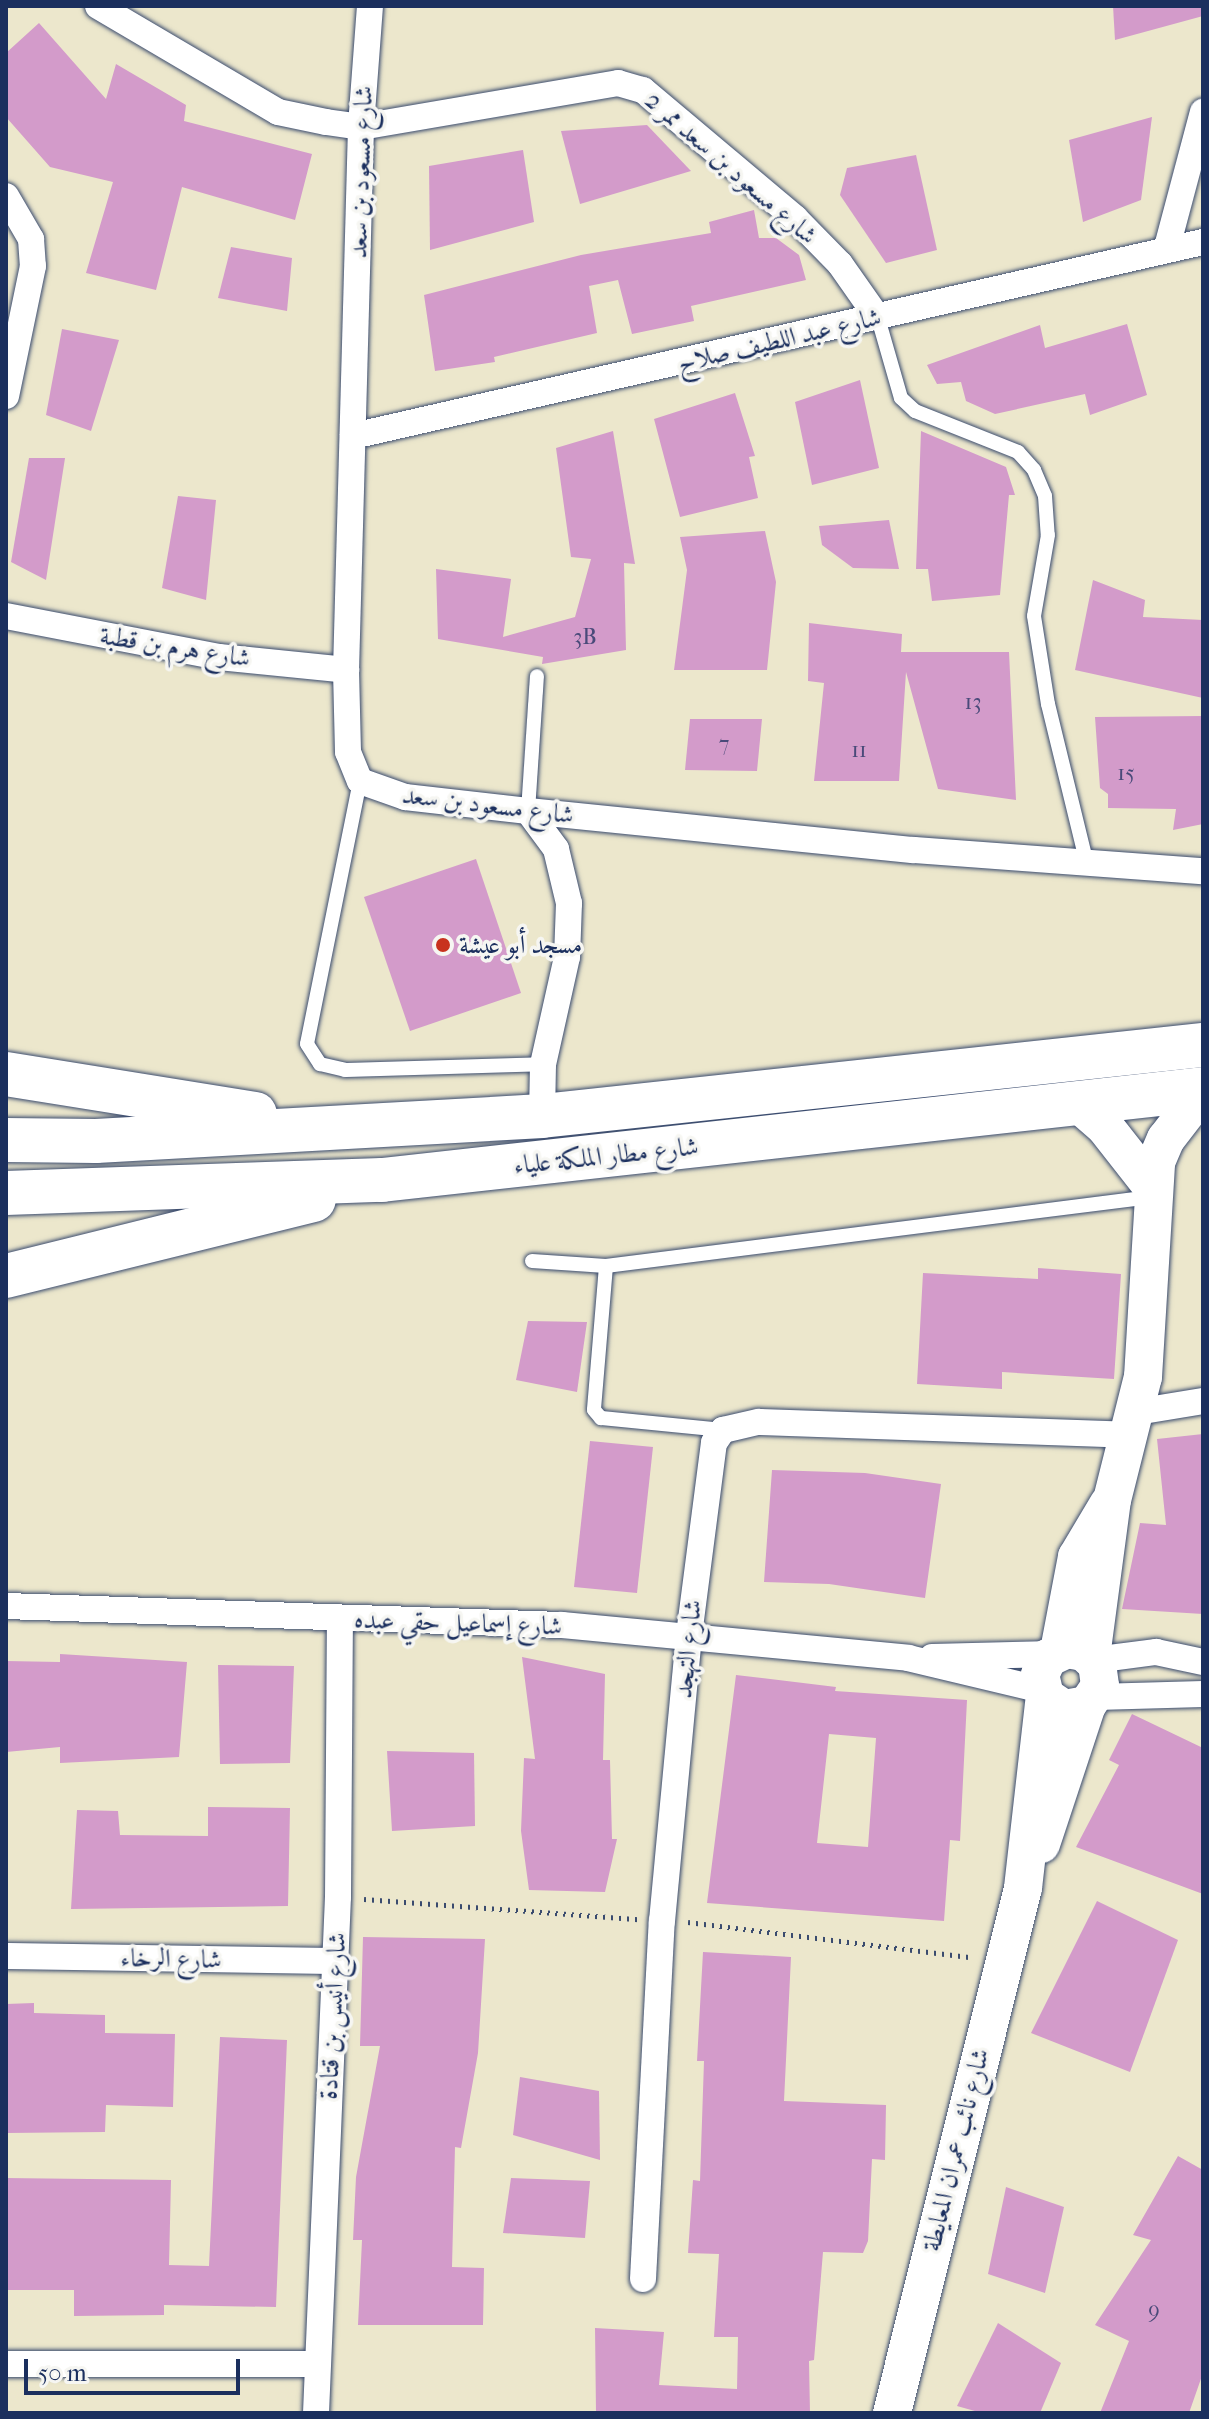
<!DOCTYPE html>
<meta charset="utf-8">
<style>
body{margin:0}
#map{position:relative;width:1209px;height:2419px;overflow:hidden;background:#ece7cc;font-family:"IM FELL French Canon",Amiri,serif}
div>[style]{position:absolute}
[style*='--x']{left:calc(var(--x)*1px);top:calc(var(--y)*1px);width:calc(var(--w)*1px);rotate:calc(var(--a)*1deg)}
.building>*{inset:0;background:#d39bca}
.path>*{height:5px;margin-top:-2.5px;transform-origin:0;background:repeating-linear-gradient(90deg,#3a4b6e 0 2px,transparent 0 8px)}
.roads{filter:drop-shadow(0 0 2px #3a4b6e) drop-shadow(0 0 2px #3a4b6e)}
.lane>*{height:14px;margin:-7px;padding:0 7px;transform-origin:7px;border-radius:7px;background:#fff}
.street>*{height:26px;margin:-13px;padding:0 13px;transform-origin:13px;border-radius:13px;background:#fff}
.secondary>*{height:38px;margin:-19px;padding:0 19px;transform-origin:19px;border-radius:19px;background:#fff}
.highway>*{height:44px;margin:-22px;padding:0 22px;transform-origin:22px;border-radius:22px;background:#fff}
.dots>*{width:22px;height:22px;translate:-50% -50%;box-sizing:border-box;border:4px solid #f6f6f2;border-radius:50%}
span{translate:-50% -50%;white-space:nowrap;text-align:center;line-height:1.15;-webkit-text-stroke:7px #f6f6f2;paint-order:stroke}
.number-label{font-size:22px;color:#494a79}
.number-label span{-webkit-text-stroke-width:0}
.street-label{font-size:26px;color:#1b2f5e}
.poi-label{font-size:26px;color:#1b2f5e}
.left{translate:0 -50%;text-align:left}
.frame{position:absolute;inset:0;border:8px solid #1b2f5e;pointer-events:none}
.scale{position:absolute;left:24px;top:2359px;width:216px;height:36px;box-sizing:border-box;border:4px solid #1b2f5e;border-top:0;padding-left:10px;font-size:24px;line-height:28px;white-space:nowrap;color:#1b2f5e;-webkit-text-stroke:6px #f6f6f2;paint-order:stroke}
</style>
<div id="map">
<div class="building">
<i style="clip-path:polygon(1113px 6px,1203px 6px,1203px 16px,1115px 40px)"></i>
<i style="clip-path:polygon(39px 23px,106px 99px,116px 64px,186px 105px,184px 121px,312px 154px,295px 220px,182px 187px,156px 290px,86px 273px,113px 182px,50px 167px,6px 117px,6px 53px)"></i>
<i style="clip-path:polygon(1152px 117px,1141px 200px,1083px 222px,1069px 140px)"></i>
<i style="clip-path:polygon(647px 125px,691px 171px,580px 204px,561px 131px)"></i>
<i style="clip-path:polygon(523px 150px,534px 222px,430px 250px,429px 166px)"></i>
<i style="clip-path:polygon(916px 155px,937px 250px,886px 263px,840px 195px,847px 168px)"></i>
<i style="clip-path:polygon(754px 210px,759px 238px,776px 238px,799px 255px,806px 280px,691px 306px,694px 321px,632px 334px,618px 280px,589px 286px,597px 333px,494px 357px,495px 362px,435px 371px,424px 295px,581px 255px,711px 233px,709px 222px)"></i>
<i style="clip-path:polygon(231px 247px,292px 258px,287px 311px,218px 298px)"></i>
<i style="clip-path:polygon(1127px 324px,1147px 395px,1090px 415px,1085px 394px,995px 414px,966px 401px,961px 382px,937px 384px,927px 365px,1040px 325px,1045px 348px)"></i>
<i style="clip-path:polygon(62px 329px,119px 340px,91px 431px,46px 415px)"></i>
<i style="clip-path:polygon(860px 380px,879px 468px,812px 485px,795px 402px)"></i>
<i style="clip-path:polygon(735px 393px,755px 456px,749px 457px,758px 498px,680px 517px,654px 419px)"></i>
<i style="clip-path:polygon(613px 431px,635px 564px,624px 563px,626px 650px,542px 664px,543px 657px,438px 639px,436px 569px,511px 579px,503px 637px,575px 617px,591px 559px,571px 557px,556px 448px)"></i>
<i style="clip-path:polygon(921px 431px,1006px 467px,1015px 495px,1009px 495px,1000px 595px,932px 601px,928px 569px,916px 569px)"></i>
<i style="clip-path:polygon(29px 458px,65px 458px,46px 580px,11px 562px)"></i>
<i style="clip-path:polygon(178px 496px,216px 500px,206px 600px,162px 588px)"></i>
<i style="clip-path:polygon(889px 520px,899px 569px,853px 568px,822px 545px,819px 526px)"></i>
<i style="clip-path:polygon(765px 531px,776px 582px,767px 670px,674px 670px,687px 570px,680px 537px)"></i>
<i style="clip-path:polygon(1093px 580px,1145px 600px,1143px 617px,1203px 620px,1203px 698px,1075px 670px)"></i>
<i style="clip-path:polygon(809px 623px,902px 634px,901px 652px,1009px 652px,1016px 800px,938px 789px,906px 672px,899px 781px,814px 781px,824px 683px,808px 681px)"></i>
<i style="clip-path:polygon(1203px 716px,1203px 824px,1173px 830px,1176px 809px,1108px 808px,1108px 794px,1100px 788px,1095px 717px)"></i>
<i style="clip-path:polygon(690px 719px,762px 719px,757px 771px,685px 770px)"></i>
<i style="clip-path:polygon(476px 859px,521px 993px,410px 1031px,364px 897px)"></i>
<i style="clip-path:polygon(1038px 1268px,1121px 1274px,1114px 1379px,1002px 1372px,1002px 1389px,917px 1384px,923px 1273px,1038px 1279px)"></i>
<i style="clip-path:polygon(528px 1321px,587px 1322px,577px 1392px,516px 1380px)"></i>
<i style="clip-path:polygon(1203px 1434px,1203px 1614px,1122px 1609px,1140px 1523px,1166px 1525px,1157px 1439px)"></i>
<i style="clip-path:polygon(590px 1441px,653px 1447px,637px 1593px,574px 1587px)"></i>
<i style="clip-path:polygon(772px 1470px,865px 1473px,941px 1484px,925px 1598px,829px 1584px,764px 1582px)"></i>
<i style="clip-path:polygon(60px 1654px,187px 1662px,179px 1757px,60px 1763px,60px 1747px,6px 1752px,6px 1661px,60px 1662px)"></i>
<i style="clip-path:polygon(522px 1657px,605px 1674px,603px 1760px,610px 1760px,612px 1839px,617px 1839px,605px 1892px,529px 1890px,521px 1831px,524px 1758px,535px 1759px)"></i>
<i style="clip-path:polygon(218px 1665px,294px 1666px,290px 1763px,220px 1764px)"></i>
<i style="clip-path:polygon(evenodd,736px 1675px,836px 1687px,835px 1691px,967px 1700px,960px 1841px,950px 1840px,944px 1921px,707px 1903px,736px 1675px,829px 1734px,876px 1738px,868px 1847px,817px 1843px,829px 1734px)"></i>
<i style="clip-path:polygon(1132px 1714px,1203px 1748px,1203px 1894px,1076px 1847px,1119px 1765px,1109px 1760px)"></i>
<i style="clip-path:polygon(387px 1751px,474px 1753px,475px 1826px,392px 1831px)"></i>
<i style="clip-path:polygon(208px 1807px,290px 1808px,288px 1906px,71px 1909px,77px 1810px,118px 1811px,120px 1835px,208px 1836px)"></i>
<i style="clip-path:polygon(1097px 1901px,1178px 1940px,1130px 2072px,1031px 2033px)"></i>
<i style="clip-path:polygon(363px 1937px,485px 1939px,478px 2053px,461px 2148px,455px 2147px,452px 2267px,484px 2268px,483px 2325px,358px 2325px,362px 2240px,353px 2240px,356px 2177px,380px 2046px,360px 2046px)"></i>
<i style="clip-path:polygon(703px 1952px,791px 1957px,784px 2101px,886px 2105px,885px 2160px,872px 2159px,868px 2241px,863px 2253px,823px 2252px,814px 2360px,809px 2361px,810px 2413px,596px 2413px,595px 2328px,664px 2332px,659px 2385px,737px 2389px,738px 2337px,714px 2337px,719px 2254px,688px 2253px,693px 2180px,700px 2181px,704px 2061px,697px 2061px)"></i>
<i style="clip-path:polygon(34px 2003px,34px 2013px,105px 2015px,105px 2033px,175px 2034px,173px 2107px,106px 2105px,105px 2132px,6px 2133px,6px 2004px)"></i>
<i style="clip-path:polygon(220px 2037px,287px 2040px,276px 2307px,164px 2305px,164px 2315px,74px 2316px,74px 2290px,6px 2290px,6px 2178px,171px 2180px,169px 2265px,209px 2266px)"></i>
<i style="clip-path:polygon(520px 2077px,599px 2091px,600px 2160px,513px 2135px)"></i>
<i style="clip-path:polygon(1178px 2156px,1203px 2170px,1203px 2373px,1189px 2413px,1100px 2413px,1129px 2341px,1095px 2325px,1151px 2240px,1133px 2235px)"></i>
<i style="clip-path:polygon(511px 2178px,590px 2181px,585px 2238px,503px 2233px)"></i>
<i style="clip-path:polygon(1006px 2187px,1064px 2207px,1045px 2293px,988px 2274px)"></i>
<i style="clip-path:polygon(998px 2323px,1061px 2363px,1040px 2413px,982px 2413px,957px 2406px)"></i>
</div>
<div class="path">
<i style="--x:364;--y:1899;--w:275;--a:4.2"></i>
<i style="--x:688;--y:1922;--w:285;--a:7.1"></i>
</div>
<div class="roads">
<div class="lane">
<i style="--x:878;--y:318;--w:83;--a:74"></i>
<i style="--x:901;--y:398;--w:19;--a:43"></i>
<i style="--x:915;--y:411;--w:111;--a:21.7"></i>
<i style="--x:1018;--y:452;--w:24;--a:48"></i>
<i style="--x:1034;--y:470;--w:28;--a:67"></i>
<i style="--x:1045;--y:496;--w:39;--a:86"></i>
<i style="--x:1048;--y:535;--w:82;--a:99.8"></i>
<i style="--x:1034;--y:616;--w:89;--a:81"></i>
<i style="--x:1048;--y:704;--w:165;--a:76.3"></i>
<i style="--x:360;--y:781;--w:268;--a:101.4"></i>
<i style="--x:307;--y:1044;--w:24;--a:57"></i>
<i style="--x:320;--y:1064;--w:26;--a:13"></i>
<i style="--x:345;--y:1070;--w:198;--a:-1.7"></i>
<i style="--x:528;--y:811;--w:135;--a:-86.2"></i>
<i style="--x:532;--y:1261;--w:74;--a:3.9"></i>
<i style="--x:606;--y:1266;--w:549;--a:-7.22"></i>
<i style="--x:606;--y:1266;--w:144;--a:94.8"></i>
<i style="--x:594;--y:1410;--w:11;--a:49"></i>
<i style="--x:601;--y:1418;--w:123;--a:5.6"></i>
</div>
<div class="street">
<i style="--x:98;--y:6;--w:209;--a:30.5"></i>
<i style="--x:278;--y:112;--w:49;--a:11.8"></i>
<i style="--x:326;--y:122;--w:35;--a:8"></i>
<i style="--x:361;--y:127;--w:261;--a:-9.7"></i>
<i style="--x:618;--y:83;--w:26;--a:16"></i>
<i style="--x:643;--y:90;--w:199;--a:40.1"></i>
<i style="--x:795;--y:218;--w:64;--a:45.6"></i>
<i style="--x:840;--y:264;--w:66;--a:54.9"></i>
<i style="--x:370;--y:6;--w:121;--a:94.3"></i>
<i style="--x:361;--y:127;--w:543;--a:91.58"></i>
<i style="--x:346;--y:670;--w:82;--a:88.6"></i>
<i style="--x:348;--y:752;--w:31;--a:68"></i>
<i style="--x:360;--y:781;--w:48;--a:19.6"></i>
<i style="--x:405;--y:797;--w:124;--a:6.5"></i>
<i style="--x:528;--y:811;--w:388;--a:5.8"></i>
<i style="--x:914;--y:850;--w:290;--a:4.2"></i>
<i style="--x:6;--y:196;--w:50;--a:59.8"></i>
<i style="--x:31;--y:239;--w:27;--a:86"></i>
<i style="--x:33;--y:266;--w:133;--a:101.7"></i>
<i style="--x:1167;--y:247;--w:140;--a:-75.1"></i>
<i style="--x:353;--y:436;--w:872;--a:-12.86"></i>
<i style="--x:6;--y:616;--w:217;--a:10.9"></i>
<i style="--x:219;--y:657;--w:128;--a:5.8"></i>
<i style="--x:528;--y:811;--w:47;--a:53.6"></i>
<i style="--x:556;--y:849;--w:56;--a:76.5"></i>
<i style="--x:569;--y:903;--w:54;--a:92.1"></i>
<i style="--x:567;--y:957;--w:110;--a:102.6"></i>
<i style="--x:543;--y:1064;--w:52;--a:91.1"></i>
<i style="--x:1136;--y:1412;--w:68;--a:-9.3"></i>
<i style="--x:6;--y:1606;--w:556;--a:1.96"></i>
<i style="--x:562;--y:1625;--w:348;--a:5.4"></i>
<i style="--x:908;--y:1658;--w:138;--a:13.4"></i>
<i style="--x:932;--y:1657;--w:121;--a:-1.4"></i>
<i style="--x:1094;--y:1660;--w:63;--a:-7.4"></i>
<i style="--x:1156;--y:1652;--w:48;--a:12"></i>
<i style="--x:1096;--y:1697;--w:107;--a:-1.6"></i>
<i style="--x:6;--y:1956;--w:329;--a:0.9"></i>
<i style="--x:643;--y:2279;--w:359;--a:-87"></i>
<i style="--x:662;--y:1921;--w:287;--a:-84.6"></i>
<i style="--x:689;--y:1635;--w:194;--a:-82.6"></i>
<i style="--x:714;--y:1443;--w:16;--a:-55"></i>
<i style="--x:723;--y:1430;--w:37;--a:-13"></i>
<i style="--x:759;--y:1422;--w:370;--a:2"></i>
<i style="--x:6;--y:2364;--w:311;--a:0"></i>
<i style="--x:316;--y:2413;--w:516;--a:-87.56"></i>
<i style="--x:338;--y:1897;--w:278;--a:-89.6"></i>
</div>
<div class="secondary">
<i style="--x:1080;--y:1105;--w:35;--a:41"></i>
<i style="--x:1106;--y:1128;--w:76;--a:51.9"></i>
<i style="--x:1059;--y:1651;--w:96;--a:-79.2"></i>
<i style="--x:1077;--y:1557;--w:61;--a:-59.2"></i>
<i style="--x:1091;--y:1657;--w:158;--a:-82.4"></i>
<i style="--x:1112;--y:1500;--w:127;--a:-75.9"></i>
<i style="--x:1143;--y:1377;--w:215;--a:-86.5"></i>
<i style="--x:1156;--y:1162;--w:25;--a:-67"></i>
<i style="--x:1166;--y:1139;--w:61;--a:-52.4"></i>
<i style="--x:1041;--y:1844;--w:146;--a:-71.7"></i>
<i style="--x:892;--y:2413;--w:541;--a:-75.99"></i>
<i style="--x:1023;--y:1888;--w:193;--a:-83.5"></i>
<i style="--x:1045;--y:1696;--w:22;--a:-103"></i>
<i style="--x:1040;--y:1675;--w:19;--a:-65"></i>
<i style="--x:1048;--y:1658;--w:21;--a:-25"></i>
<i style="--x:1067;--y:1649;--w:17;--a:10"></i>
<i style="--x:1084;--y:1652;--w:18;--a:43"></i>
<i style="--x:1097;--y:1664;--w:22;--a:82"></i>
<i style="--x:1100;--y:1686;--w:23;--a:124"></i>
<i style="--x:1087;--y:1705;--w:23;--a:170"></i>
<i style="--x:1064;--y:1709;--w:23;--a:-146"></i>
</div>
<div class="highway">
<i style="--x:6;--y:1074;--w:252;--a:9.1"></i>
<i style="--x:6;--y:1140;--w:90;--a:0.6"></i>
<i style="--x:96;--y:1141;--w:447;--a:-3.2"></i>
<i style="--x:542;--y:1116;--w:665;--a:-6.13"></i>
<i style="--x:6;--y:1193;--w:376;--a:-2"></i>
<i style="--x:382;--y:1180;--w:826;--a:-6.32"></i>
<i style="--x:6;--y:1276;--w:317;--a:-13.9"></i>
</div>
</div>
<div class="dots">
<i style="left:443px;top:945px;background:#c8321e"></i>
</div>
<div class="number-label">
<span style="left:585px;top:638px">3B</span>
<span style="left:973px;top:703px">13</span>
<span style="left:724px;top:745px">7</span>
<span style="left:859px;top:751px">11</span>
<span style="left:1126px;top:774px">15</span>
<span style="left:1154px;top:2311px">9</span>
</div>
<div class="street-label">
<span style="left:731px;top:168px;rotate:41deg">شارع مسعود بن سعد ممر 2</span>
<span style="left:361px;top:172px;rotate:-88deg">شارع مسعود بن سعد</span>
<span style="left:779px;top:340px;rotate:-13deg">شارع عبد اللطيف صلاح</span>
<span style="left:175px;top:647px;rotate:9deg">شارع هرم بن قطبة</span>
<span style="left:488px;top:805px;rotate:7deg">شارع مسعود بن سعد</span>
<span style="left:606px;top:1156px;rotate:-6deg">شارع مطار الملكة علياء</span>
<span style="left:458px;top:1623px;rotate:2deg">شارع إسماعيل حقي عبده</span>
<span style="left:688px;top:1649px;rotate:-84deg">شارع التهجد</span>
<span style="left:171px;top:1959px;rotate:1deg">شارع الرخاء</span>
<span style="left:333px;top:2016px;rotate:-87deg">شارع أنيس بن قتادة</span>
<span style="left:956px;top:2150px;rotate:-76deg">شارع نائب عمران المعايطة</span>
</div>
<div class="poi-label">
<span class="left" style="left:459px;top:945px">مسجد أبو عيشة</span>
</div>
<div class="frame"></div>
<div class="scale">50 m</div>
</div>
